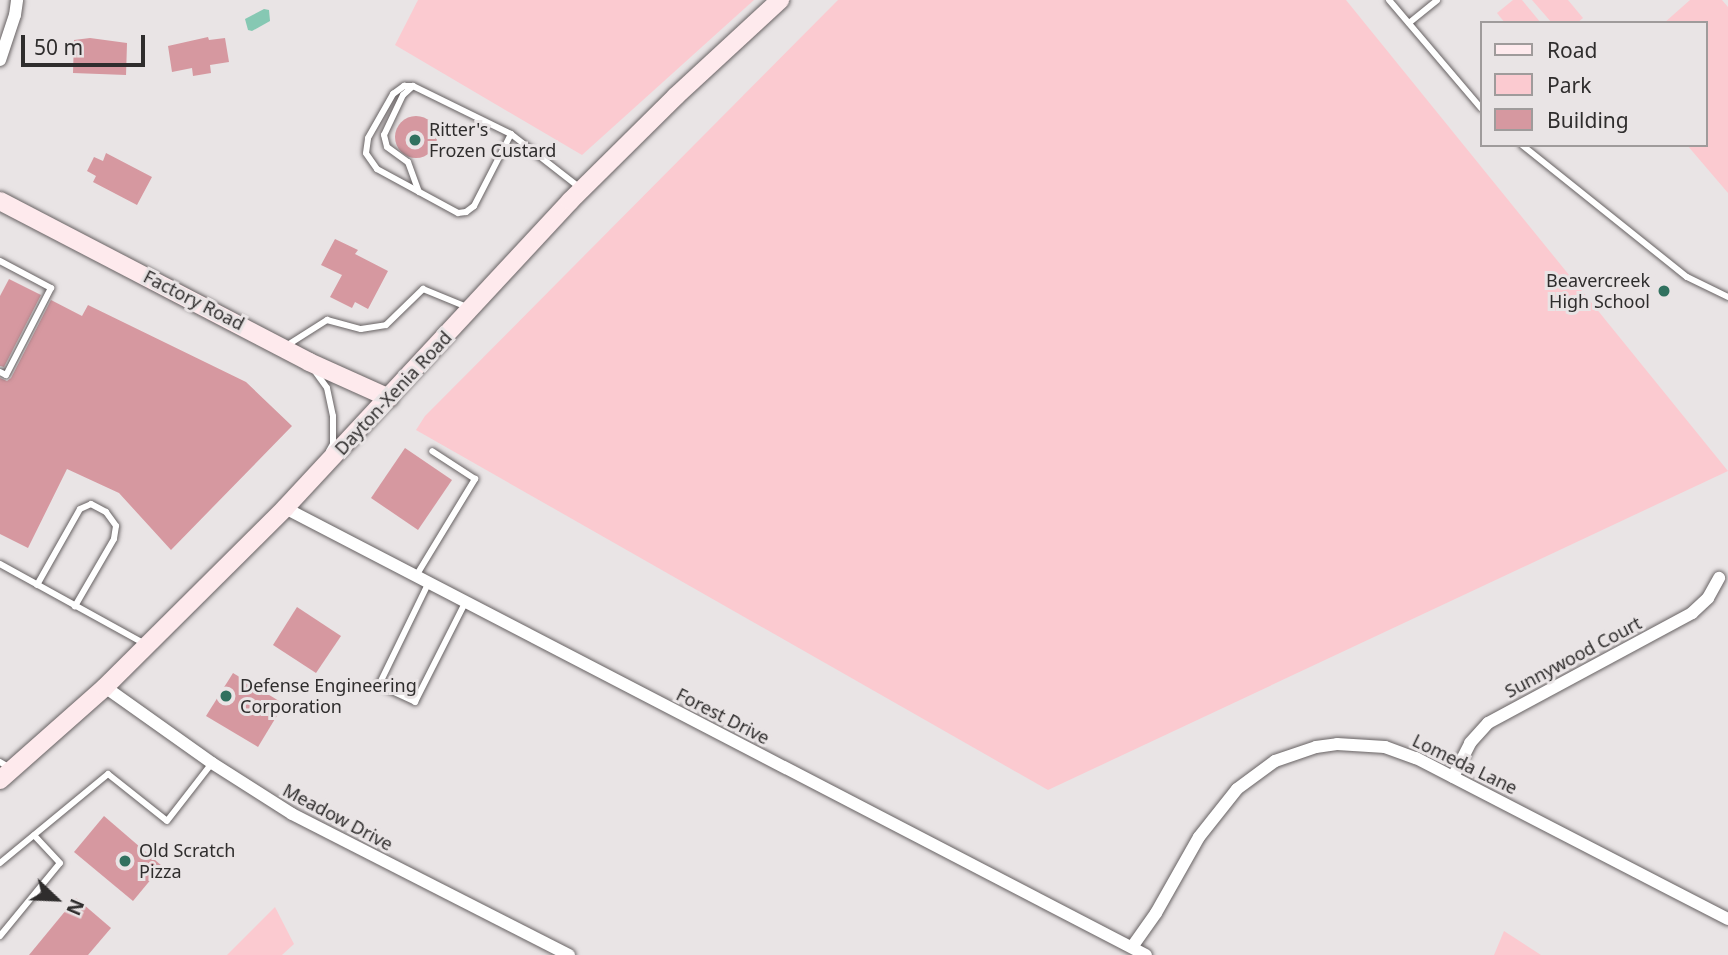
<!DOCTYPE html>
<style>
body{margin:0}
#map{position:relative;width:1728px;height:955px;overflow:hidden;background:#e9e4e5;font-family:"Noto Sans",sans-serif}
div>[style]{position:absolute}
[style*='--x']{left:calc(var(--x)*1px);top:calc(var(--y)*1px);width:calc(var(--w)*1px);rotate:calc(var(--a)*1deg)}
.green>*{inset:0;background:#fbcad0}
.water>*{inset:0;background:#86c8b3}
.building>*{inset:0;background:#d698a0}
.round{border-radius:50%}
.roads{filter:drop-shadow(0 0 2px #676263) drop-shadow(0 0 2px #676263)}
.lane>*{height:6px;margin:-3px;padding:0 3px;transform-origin:3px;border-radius:3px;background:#fff}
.street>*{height:12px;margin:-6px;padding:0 6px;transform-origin:6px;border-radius:6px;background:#fff}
.secondary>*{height:18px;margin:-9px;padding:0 9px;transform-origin:9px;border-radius:9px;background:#feeaed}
.dots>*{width:19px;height:19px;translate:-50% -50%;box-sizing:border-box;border:4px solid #e9e4e5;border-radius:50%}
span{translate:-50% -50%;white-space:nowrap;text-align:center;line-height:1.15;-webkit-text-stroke:6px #e9e4e5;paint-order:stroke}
.poi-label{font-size:18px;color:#2f2d2d}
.left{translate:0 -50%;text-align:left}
.right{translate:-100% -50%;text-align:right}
.street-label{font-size:18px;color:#2f2d2d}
.legend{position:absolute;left:1480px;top:21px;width:228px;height:126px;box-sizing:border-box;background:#e9e4e5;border:2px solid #9f9b9b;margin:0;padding:9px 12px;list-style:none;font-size:21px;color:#2f2d2d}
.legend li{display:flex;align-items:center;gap:14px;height:35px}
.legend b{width:35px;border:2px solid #9f9b9b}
.north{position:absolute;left:21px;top:864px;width:70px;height:70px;-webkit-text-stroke:5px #e9e4e5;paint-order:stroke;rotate:113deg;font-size:19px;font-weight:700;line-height:28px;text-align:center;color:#2f2d2d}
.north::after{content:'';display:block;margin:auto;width:24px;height:32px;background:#2f2d2d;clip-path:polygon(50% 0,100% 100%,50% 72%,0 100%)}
.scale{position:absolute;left:21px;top:35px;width:124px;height:32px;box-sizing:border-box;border:4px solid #2f2d2d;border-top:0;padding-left:9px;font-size:21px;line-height:24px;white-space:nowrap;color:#2f2d2d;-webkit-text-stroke:5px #e9e4e5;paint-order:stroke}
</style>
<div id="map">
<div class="green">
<i style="clip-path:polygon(418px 0,754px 0,582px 155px,395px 45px)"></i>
<i style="clip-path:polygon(838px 0,1346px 0,1728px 471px,1048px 790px,416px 430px,425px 416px)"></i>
<i style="clip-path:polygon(1513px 0,1522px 0,1541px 23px,1505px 23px,1497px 13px)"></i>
<i style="clip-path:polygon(1532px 0,1568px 0,1583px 18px,1577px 23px,1552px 23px)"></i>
<i style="clip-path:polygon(1690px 0,1722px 0,1728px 7px,1728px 193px,1687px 145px,1705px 145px,1705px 23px,1664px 23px)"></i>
<i style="clip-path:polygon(275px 907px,294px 944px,282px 955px,227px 955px)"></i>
<i style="clip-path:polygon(1504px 931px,1541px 955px,1494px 955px)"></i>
</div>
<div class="water">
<i style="clip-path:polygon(264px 9px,269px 10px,270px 21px,252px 31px,248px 30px,245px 19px)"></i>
</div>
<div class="building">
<i style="clip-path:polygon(208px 37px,209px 40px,225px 38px,229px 62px,210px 65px,211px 73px,193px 76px,192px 68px,172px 72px,168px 46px)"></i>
<i style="clip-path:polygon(90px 38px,127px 43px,126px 75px,73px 73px,74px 40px)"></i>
<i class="round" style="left:395px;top:116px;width:42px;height:42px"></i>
<i style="clip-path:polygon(106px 153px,152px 177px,137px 205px,93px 182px,96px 176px,87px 171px,94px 157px,103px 161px)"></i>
<i style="clip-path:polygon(335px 239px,358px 250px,355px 254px,388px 271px,368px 309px,355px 302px,352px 308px,330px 297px,342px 275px,321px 265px)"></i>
<i style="clip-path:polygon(9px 279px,41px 295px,4px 367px,0 366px,0 296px)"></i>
<i style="clip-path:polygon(51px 300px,82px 316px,88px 305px,246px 382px,292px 426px,171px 550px,119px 493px,67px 469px,28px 548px,0 534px,0 378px,7px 381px,11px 378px)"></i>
<i style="clip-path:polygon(405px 448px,452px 480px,418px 530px,371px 498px)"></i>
<i style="clip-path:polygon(297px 607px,341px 636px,316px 673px,273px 645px)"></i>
<i style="clip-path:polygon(233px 673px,284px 704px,258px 747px,206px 716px)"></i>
<i style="clip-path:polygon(104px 816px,162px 866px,133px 901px,74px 852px)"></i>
<i style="clip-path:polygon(76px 898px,111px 928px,88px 955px,29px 955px)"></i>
</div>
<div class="roads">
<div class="lane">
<i style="--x:1389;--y:0;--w:142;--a:49.6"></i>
<i style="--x:1409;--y:23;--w:36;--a:-39"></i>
<i style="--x:413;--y:86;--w:13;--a:138"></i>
<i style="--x:403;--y:95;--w:44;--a:115.4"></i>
<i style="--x:384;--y:135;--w:12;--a:76"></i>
<i style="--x:387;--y:147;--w:26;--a:36"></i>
<i style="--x:408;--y:162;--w:32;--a:70"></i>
<i style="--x:511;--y:134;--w:81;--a:117.2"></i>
<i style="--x:474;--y:206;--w:10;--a:143"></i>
<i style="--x:466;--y:212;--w:8;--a:173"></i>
<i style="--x:458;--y:213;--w:92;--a:-151.5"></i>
<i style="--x:377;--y:169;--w:19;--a:-125"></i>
<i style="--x:366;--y:153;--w:15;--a:-82"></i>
<i style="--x:368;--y:138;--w:51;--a:-60.4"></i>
<i style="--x:393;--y:94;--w:14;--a:-36"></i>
<i style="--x:404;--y:86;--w:9;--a:0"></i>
<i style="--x:413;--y:86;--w:109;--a:26.1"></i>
<i style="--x:511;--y:134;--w:88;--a:38"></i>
<i style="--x:1522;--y:145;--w:211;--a:38.7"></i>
<i style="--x:1687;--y:277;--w:46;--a:26"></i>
<i style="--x:0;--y:261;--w:58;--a:27.9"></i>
<i style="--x:51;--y:288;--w:98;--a:117.3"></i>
<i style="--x:6;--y:375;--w:7;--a:-153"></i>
<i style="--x:286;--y:346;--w:49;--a:-32.4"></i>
<i style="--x:327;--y:320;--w:35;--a:15"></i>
<i style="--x:361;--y:329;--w:25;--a:-9"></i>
<i style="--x:386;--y:325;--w:52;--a:-44.2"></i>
<i style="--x:423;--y:289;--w:50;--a:22.4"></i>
<i style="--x:314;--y:370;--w:22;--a:54"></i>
<i style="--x:327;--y:388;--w:29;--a:78"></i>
<i style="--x:333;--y:416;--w:28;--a:90"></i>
<i style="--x:333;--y:444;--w:8;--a:120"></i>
<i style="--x:0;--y:564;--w:166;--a:28.9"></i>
<i style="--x:416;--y:576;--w:114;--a:-58.7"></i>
<i style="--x:475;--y:479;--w:51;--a:-146.9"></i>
<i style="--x:428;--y:584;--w:112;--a:115.9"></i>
<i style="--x:379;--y:685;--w:40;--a:25"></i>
<i style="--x:415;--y:702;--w:111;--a:-63.2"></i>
<i style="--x:37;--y:585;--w:87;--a:-60.5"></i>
<i style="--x:80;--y:509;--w:12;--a:-24"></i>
<i style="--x:91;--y:504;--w:17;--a:28"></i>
<i style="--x:106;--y:512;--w:17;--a:54"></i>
<i style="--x:116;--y:526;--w:13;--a:99"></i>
<i style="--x:114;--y:539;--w:78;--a:120.2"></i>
<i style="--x:0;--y:762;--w:12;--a:31"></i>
<i style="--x:0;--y:863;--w:140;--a:-39.5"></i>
<i style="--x:108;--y:774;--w:75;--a:38.5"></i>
<i style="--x:167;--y:821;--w:73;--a:-52.2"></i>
<i style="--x:0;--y:936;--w:94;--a:-50.6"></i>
<i style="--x:60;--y:863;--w:38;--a:-133"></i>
</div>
<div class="street">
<i style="--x:0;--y:60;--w:47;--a:-71.6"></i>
<i style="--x:15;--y:15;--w:15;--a:-82"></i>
<i style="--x:285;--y:508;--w:970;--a:27.44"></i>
<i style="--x:105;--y:687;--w:131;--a:35.4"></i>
<i style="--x:212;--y:763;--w:95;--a:32.5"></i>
<i style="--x:292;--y:814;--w:311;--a:27"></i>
<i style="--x:1453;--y:777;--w:38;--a:-63"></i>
<i style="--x:1470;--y:743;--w:27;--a:-48"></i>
<i style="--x:1488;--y:723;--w:232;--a:-28.3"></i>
<i style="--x:1692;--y:613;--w:22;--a:-43"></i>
<i style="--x:1708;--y:598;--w:23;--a:-61"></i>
<i style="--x:1132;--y:947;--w:42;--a:-54.8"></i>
<i style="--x:1156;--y:913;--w:87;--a:-60.5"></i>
<i style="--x:1199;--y:837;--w:61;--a:-51.6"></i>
<i style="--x:1237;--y:789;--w:47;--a:-36.4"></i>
<i style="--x:1275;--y:761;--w:43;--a:-18.9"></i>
<i style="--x:1316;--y:747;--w:21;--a:-8"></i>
<i style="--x:1337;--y:744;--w:48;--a:3.6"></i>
<i style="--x:1385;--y:747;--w:33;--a:20"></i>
<i style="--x:1416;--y:758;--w:351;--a:27.3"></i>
</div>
<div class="secondary">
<i style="--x:0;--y:201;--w:348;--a:27.5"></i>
<i style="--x:309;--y:362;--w:88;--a:24.2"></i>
<i style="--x:0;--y:780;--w:140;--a:-41.5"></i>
<i style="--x:105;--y:687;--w:254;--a:-44.8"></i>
<i style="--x:285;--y:508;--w:419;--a:-47.1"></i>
<i style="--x:570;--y:201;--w:149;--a:-44.7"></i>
<i style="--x:676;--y:96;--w:142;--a:-42.7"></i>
</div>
</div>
<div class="dots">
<i style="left:415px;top:140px;background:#31715f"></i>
<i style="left:1664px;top:291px;background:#31715f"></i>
<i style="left:226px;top:696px;background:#31715f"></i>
<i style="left:125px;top:861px;background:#31715f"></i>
</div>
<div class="poi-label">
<span class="left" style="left:429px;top:140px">Ritter's<br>Frozen Custard</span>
<span class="right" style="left:1650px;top:291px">Beavercreek<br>High School</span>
<span class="left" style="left:240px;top:696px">Defense Engineering<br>Corporation</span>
<span class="left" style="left:139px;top:861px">Old Scratch<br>Pizza</span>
</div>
<div class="street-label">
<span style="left:194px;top:300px;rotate:27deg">Factory Road</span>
<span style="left:393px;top:393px;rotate:-47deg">Dayton-Xenia Road</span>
<span style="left:1573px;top:657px;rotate:-28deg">Sunnywood Court</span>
<span style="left:723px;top:716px;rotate:27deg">Forest Drive</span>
<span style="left:1465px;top:764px;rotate:26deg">Lomeda Lane</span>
<span style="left:338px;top:817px;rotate:28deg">Meadow Drive</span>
</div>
<ul class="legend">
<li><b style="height:9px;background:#feeaed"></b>Road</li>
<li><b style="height:19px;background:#fbcad0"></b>Park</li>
<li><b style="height:19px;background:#d698a0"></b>Building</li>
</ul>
<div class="north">N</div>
<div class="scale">50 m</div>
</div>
